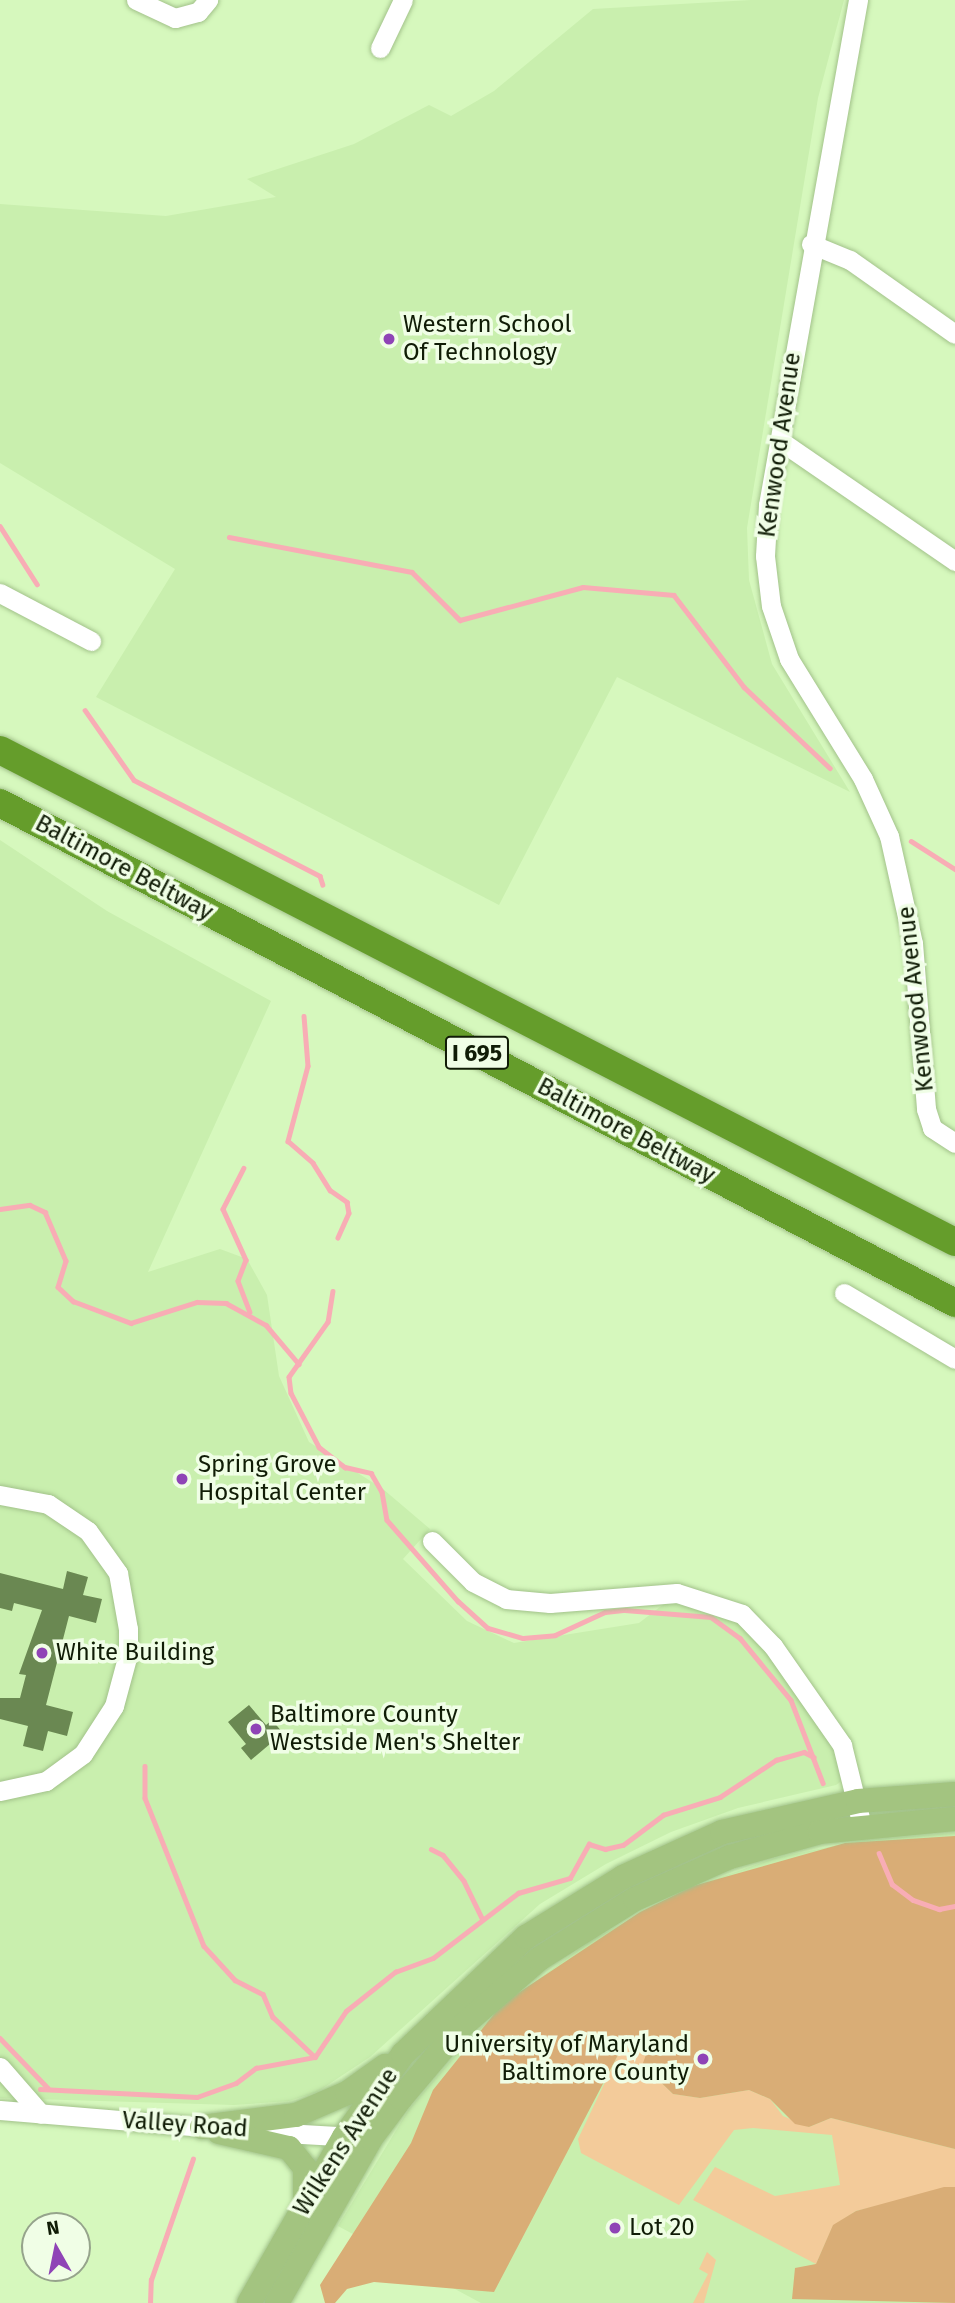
<!DOCTYPE html>
<style>
body{margin:0}
#map{position:relative;width:955px;height:2303px;overflow:hidden;background:#d6f8bd;font-family:"Fira Sans",sans-serif}
div>[style]{position:absolute}
[style*='--x']{left:calc(var(--x)*1px);top:calc(var(--y)*1px);width:calc(var(--w)*1px);rotate:calc(var(--a)*1deg)}
.built>*{inset:0;background:#c9efae}
.green>*{inset:0;background:#f3cb9a}
.forest>*{inset:0;background:#d9ad76}
.stream>*{height:4.5px;margin:-2.25px;padding:0 2.25px;transform-origin:2.25px;border-radius:2.25px;background:#f8adb5}
.building>*{inset:0;background:#6a8852}
.roads{filter:drop-shadow(0 0 2px #a2c28a) drop-shadow(0 0 2px #a2c28a)}
.minor>*{height:19px;margin:-9.5px;padding:0 9.5px;transform-origin:9.5px;border-radius:9.5px;background:#fff}
.major>*{height:24px;margin:-12px;padding:0 12px;transform-origin:12px;border-radius:12px;background:#a3c480}
.highway>*{height:28px;margin:-14px;padding:0 14px;transform-origin:14px;border-radius:14px;background:#659d2b}
.dots>*{width:19px;height:19px;translate:-50% -50%;box-sizing:border-box;border:4px solid #f0fee6;border-radius:50%}
span{translate:-50% -50%;white-space:nowrap;text-align:center;line-height:1.15;-webkit-text-stroke:7px #f0fee6;paint-order:stroke}
.shield-label span{padding:2px 5px;background:#f0fee6;border:2px solid;border-radius:5px;-webkit-text-stroke-width:0}
.shield-label{font-size:23px;color:#101c06;font-weight:700}
.poi-label{font-size:24px;color:#101c06}
.left{translate:0 -50%;text-align:left}
.right{translate:-100% -50%;text-align:right}
.street-label{font-size:24px;color:#101c06}
.north{position:absolute;left:21px;top:2212px;width:70px;height:70px;box-sizing:border-box;background:#f0fee6;border:2px solid #96a48c;border-radius:50%;rotate:351deg;font-size:19px;font-weight:700;line-height:28px;text-align:center;color:#101c06}
.north::after{content:'';display:block;margin:auto;width:24px;height:32px;background:#8f44b6;clip-path:polygon(50% 0,100% 100%,50% 72%,0 100%)}
</style>
<div id="map">
<div class="built">
<i style="clip-path:polygon(751px 0,844px 0,818px 98px,747px 528px,749px 580px,772px 664px,850px 792px,617px 677px,499px 905px,96px 697px,175px 569px,0 463px,0 204px,166px 216px,276px 197px,247px 179px,354px 144px,429px 105px,451px 116px,494px 91px,593px 9px)"></i>
<i style="clip-path:polygon(0 840px,107px 911px,271px 1001px,148px 1272px,220px 1249px,247px 1259px,267px 1295px,279px 1376px,309px 1442px,383px 1489px,430px 1529px,403px 1559px,467px 1621px,514px 1643px,639px 1623px,673px 1597px,701px 1601px,749px 1628px,819px 1723px,842px 1767px,843px 1780px,836px 1785px,738px 1808px,671px 1832px,606px 1864px,540px 1904px,370px 2057px,317px 2092px,289px 2101px,234px 2105px,0 2098px)"></i>
<i style="clip-path:polygon(955px 1833px,955px 2303px,481px 2303px,338px 2226px,409px 2109px,471px 2037px,510px 2000px,590px 1941px,687px 1889px,775px 1858px,863px 1840px)"></i>
</div>
<div class="green">
<i style="clip-path:polygon(641px 2040px,648px 2049px,647px 2069px,673px 2094px,700px 2098px,749px 2090px,770px 2099px,783px 2116px,809px 2127px,831px 2118px,955px 2149px,955px 2187px,856px 2211px,833px 2226px,816px 2264px,693px 2200px,715px 2167px,775px 2196px,840px 2185px,832px 2135px,753px 2128px,734px 2130px,679px 2205px,581px 2153px,578px 2139px,618px 2055px,628px 2043px)"></i>
<i style="clip-path:polygon(707px 2252px,716px 2260px,704px 2303px,693px 2303px,708px 2274px,699px 2269px)"></i>
</div>
<div class="forest">
<i style="clip-path:polygon(955px 1836px,955px 2149px,831px 2118px,809px 2127px,795px 2124px,770px 2099px,749px 2090px,700px 2098px,673px 2094px,647px 2069px,643px 2063px,648px 2049px,640px 2040px,628px 2043px,618px 2055px,494px 2292px,374px 2282px,347px 2289px,335px 2303px,325px 2303px,320px 2285px,411px 2143px,433px 2090px,503px 2003px,640px 1912px,693px 1886px,845px 1843px)"></i>
<i style="clip-path:polygon(944px 2187px,955px 2187px,955px 2303px,792px 2299px,795px 2268px,816px 2264px,833px 2225px,856px 2211px)"></i>
</div>
<div class="stream">
<i style="--x:0;--y:526;--w:69;--a:57.5"></i>
<i style="--x:229;--y:537;--w:186;--a:10.8"></i>
<i style="--x:412;--y:572;--w:68;--a:45"></i>
<i style="--x:460;--y:620;--w:127;--a:-15"></i>
<i style="--x:583;--y:587;--w:91;--a:5"></i>
<i style="--x:674;--y:595;--w:116;--a:52.7"></i>
<i style="--x:744;--y:687;--w:118;--a:43.3"></i>
<i style="--x:85;--y:710;--w:85;--a:55"></i>
<i style="--x:134;--y:780;--w:209;--a:27.3"></i>
<i style="--x:320;--y:876;--w:9;--a:72"></i>
<i style="--x:911;--y:841;--w:52;--a:32.5"></i>
<i style="--x:304;--y:1016;--w:50;--a:85.4"></i>
<i style="--x:308;--y:1066;--w:78;--a:104.9"></i>
<i style="--x:288;--y:1141;--w:33;--a:41"></i>
<i style="--x:313;--y:1163;--w:32;--a:58"></i>
<i style="--x:330;--y:1190;--w:21;--a:35"></i>
<i style="--x:347;--y:1202;--w:11;--a:80"></i>
<i style="--x:349;--y:1213;--w:27;--a:114"></i>
<i style="--x:244;--y:1168;--w:46;--a:117.1"></i>
<i style="--x:223;--y:1209;--w:56;--a:65.7"></i>
<i style="--x:246;--y:1260;--w:22;--a:111"></i>
<i style="--x:238;--y:1281;--w:33;--a:69"></i>
<i style="--x:0;--y:1209;--w:30;--a:-8"></i>
<i style="--x:30;--y:1205;--w:17;--a:25"></i>
<i style="--x:45;--y:1212;--w:53;--a:66.8"></i>
<i style="--x:66;--y:1261;--w:27;--a:107"></i>
<i style="--x:58;--y:1287;--w:21;--a:43"></i>
<i style="--x:73;--y:1301;--w:62;--a:20.8"></i>
<i style="--x:131;--y:1323;--w:69;--a:-17.7"></i>
<i style="--x:197;--y:1302;--w:29;--a:2"></i>
<i style="--x:226;--y:1303;--w:46;--a:28.8"></i>
<i style="--x:266;--y:1325;--w:51;--a:49.8"></i>
<i style="--x:333;--y:1291;--w:31;--a:99"></i>
<i style="--x:328;--y:1322;--w:67;--a:125.3"></i>
<i style="--x:289;--y:1377;--w:16;--a:83"></i>
<i style="--x:291;--y:1393;--w:61;--a:62.6"></i>
<i style="--x:319;--y:1447;--w:33;--a:38"></i>
<i style="--x:345;--y:1467;--w:27;--a:13"></i>
<i style="--x:371;--y:1473;--w:22;--a:60"></i>
<i style="--x:382;--y:1492;--w:28;--a:80"></i>
<i style="--x:387;--y:1520;--w:108;--a:48.8"></i>
<i style="--x:458;--y:1601;--w:40;--a:42"></i>
<i style="--x:488;--y:1628;--w:36;--a:16"></i>
<i style="--x:523;--y:1638;--w:32;--a:-5"></i>
<i style="--x:555;--y:1635;--w:55;--a:-24.7"></i>
<i style="--x:605;--y:1612;--w:20;--a:-6"></i>
<i style="--x:625;--y:1610;--w:86;--a:4.7"></i>
<i style="--x:711;--y:1617;--w:36;--a:36"></i>
<i style="--x:740;--y:1638;--w:80;--a:50.6"></i>
<i style="--x:791;--y:1700;--w:89;--a:68.9"></i>
<i style="--x:145;--y:1766;--w:32;--a:90"></i>
<i style="--x:145;--y:1798;--w:159;--a:68.3"></i>
<i style="--x:204;--y:1946;--w:46;--a:47.6"></i>
<i style="--x:235;--y:1980;--w:31;--a:27"></i>
<i style="--x:263;--y:1994;--w:25;--a:67"></i>
<i style="--x:273;--y:2017;--w:58;--a:43.6"></i>
<i style="--x:431;--y:1849;--w:13;--a:27"></i>
<i style="--x:443;--y:1855;--w:33;--a:51"></i>
<i style="--x:464;--y:1881;--w:41;--a:64.1"></i>
<i style="--x:879;--y:1853;--w:34;--a:67"></i>
<i style="--x:892;--y:1884;--w:26;--a:37"></i>
<i style="--x:913;--y:1900;--w:28;--a:19"></i>
<i style="--x:939;--y:1909;--w:16;--a:-11"></i>
<i style="--x:0;--y:2038;--w:69;--a:46.2"></i>
<i style="--x:40;--y:2089;--w:157;--a:2.9"></i>
<i style="--x:197;--y:2097;--w:41;--a:-19.7"></i>
<i style="--x:236;--y:2083;--w:25;--a:-37"></i>
<i style="--x:256;--y:2068;--w:60;--a:-10.6"></i>
<i style="--x:315;--y:2057;--w:55;--a:-56"></i>
<i style="--x:346;--y:2011;--w:63;--a:-38.5"></i>
<i style="--x:395;--y:1972;--w:40;--a:-20.2"></i>
<i style="--x:433;--y:1958;--w:107;--a:-37.4"></i>
<i style="--x:518;--y:1893;--w:54;--a:-16.1"></i>
<i style="--x:570;--y:1878;--w:39;--a:-61"></i>
<i style="--x:589;--y:1844;--w:17;--a:17"></i>
<i style="--x:605;--y:1849;--w:18;--a:-13"></i>
<i style="--x:623;--y:1845;--w:50;--a:-36.9"></i>
<i style="--x:663;--y:1815;--w:60;--a:-17.5"></i>
<i style="--x:720;--y:1797;--w:67;--a:-33.5"></i>
<i style="--x:776;--y:1760;--w:29;--a:-16"></i>
<i style="--x:804;--y:1752;--w:11;--a:27"></i>
<i style="--x:150;--y:2303;--w:23;--a:-88"></i>
<i style="--x:151;--y:2280;--w:128;--a:-70.9"></i>
</div>
<div class="building">
<i style="clip-path:polygon(67px 1571px,88px 1577px,83px 1595px,102px 1599px,96px 1623px,69px 1616px,46px 1705px,73px 1712px,67px 1736px,48px 1731px,43px 1751px,23px 1746px,28px 1726px,0 1719px,0 1698px,20px 1698px,26px 1675px,19px 1674px,42px 1610px,14px 1603px,12px 1611px,0 1608px,0 1573px,63px 1589px)"></i>
<i style="clip-path:polygon(249px 1705px,266px 1725px,272px 1720px,283px 1733px,251px 1760px,241px 1748px,246px 1744px,228px 1722px)"></i>
</div>
<div class="roads">
<div class="minor">
<i style="--x:136;--y:0;--w:43;--a:24.8"></i>
<i style="--x:175;--y:18;--w:24;--a:-15"></i>
<i style="--x:198;--y:12;--w:16;--a:-50"></i>
<i style="--x:858;--y:0;--w:513;--a:100.11"></i>
<i style="--x:768;--y:505;--w:51;--a:93.4"></i>
<i style="--x:765;--y:556;--w:50;--a:83.2"></i>
<i style="--x:771;--y:606;--w:56;--a:71.2"></i>
<i style="--x:789;--y:659;--w:141;--a:58.3"></i>
<i style="--x:863;--y:779;--w:63;--a:65.5"></i>
<i style="--x:889;--y:836;--w:110;--a:77.4"></i>
<i style="--x:913;--y:943;--w:167;--a:85.5"></i>
<i style="--x:926;--y:1109;--w:20;--a:72"></i>
<i style="--x:932;--y:1128;--w:27;--a:33"></i>
<i style="--x:380;--y:48;--w:53;--a:-64.4"></i>
<i style="--x:811;--y:244;--w:42;--a:22.3"></i>
<i style="--x:850;--y:260;--w:128;--a:35.2"></i>
<i style="--x:779;--y:440;--w:214;--a:34.5"></i>
<i style="--x:0;--y:593;--w:103;--a:27.8"></i>
<i style="--x:844;--y:1293;--w:129;--a:30.7"></i>
<i style="--x:0;--y:1495;--w:49;--a:10.6"></i>
<i style="--x:48;--y:1504;--w:48;--a:34"></i>
<i style="--x:88;--y:1531;--w:52;--a:54.5"></i>
<i style="--x:118;--y:1573;--w:57;--a:79.9"></i>
<i style="--x:128;--y:1629;--w:25;--a:90"></i>
<i style="--x:128;--y:1654;--w:54;--a:105.1"></i>
<i style="--x:114;--y:1706;--w:57;--a:122.9"></i>
<i style="--x:83;--y:1754;--w:46;--a:143.9"></i>
<i style="--x:46;--y:1781;--w:47;--a:167.7"></i>
<i style="--x:432;--y:1541;--w:58;--a:45"></i>
<i style="--x:473;--y:1582;--w:37;--a:27"></i>
<i style="--x:506;--y:1599;--w:44;--a:5.2"></i>
<i style="--x:550;--y:1603;--w:127;--a:-4.5"></i>
<i style="--x:677;--y:1593;--w:68;--a:17.9"></i>
<i style="--x:742;--y:1614;--w:45;--a:45.9"></i>
<i style="--x:773;--y:1646;--w:121;--a:55.1"></i>
<i style="--x:842;--y:1745;--w:83;--a:76.1"></i>
<i style="--x:0;--y:2067;--w:62;--a:48.9"></i>
<i style="--x:0;--y:2110;--w:216;--a:4.8"></i>
<i style="--x:249;--y:2131;--w:106;--a:3.2"></i>
</div>
<div class="major">
<i style="--x:202;--y:2127;--w:95;--a:-7.3"></i>
<i style="--x:296;--y:2115;--w:56;--a:-23.3"></i>
<i style="--x:347;--y:2093;--w:47;--a:-35.4"></i>
<i style="--x:219;--y:2132;--w:72;--a:12.9"></i>
<i style="--x:289;--y:2148;--w:26;--a:51"></i>
<i style="--x:305;--y:2168;--w:33;--a:90"></i>
<i style="--x:249;--y:2303;--w:191;--a:-60.2"></i>
<i style="--x:344;--y:2137;--w:102;--a:-54.6"></i>
<i style="--x:403;--y:2054;--w:170;--a:-43.6"></i>
<i style="--x:526;--y:1937;--w:114;--a:-31.7"></i>
<i style="--x:623;--y:1877;--w:109;--a:-24.4"></i>
<i style="--x:722;--y:1832;--w:139;--a:-12.8"></i>
<i style="--x:858;--y:1801;--w:97;--a:-4.1"></i>
<i style="--x:277;--y:2303;--w:190;--a:-60.3"></i>
<i style="--x:371;--y:2138;--w:50;--a:-53.1"></i>
<i style="--x:401;--y:2098;--w:94;--a:-49.7"></i>
<i style="--x:462;--y:2026;--w:102;--a:-41"></i>
<i style="--x:539;--y:1959;--w:113;--a:-32"></i>
<i style="--x:635;--y:1899;--w:104;--a:-23.9"></i>
<i style="--x:730;--y:1857;--w:93;--a:-15.5"></i>
<i style="--x:820;--y:1832;--w:136;--a:-5.5"></i>
</div>
<div class="highway">
<i style="--x:0;--y:750;--w:1074;--a:27.26"></i>
<i style="--x:0;--y:803;--w:1078;--a:27.63"></i>
</div>
</div>
<div class="dots">
<i style="left:389px;top:339px;background:#8f44b6"></i>
<i style="left:182px;top:1479px;background:#8f44b6"></i>
<i style="left:42px;top:1653px;background:#8f44b6"></i>
<i style="left:256px;top:1729px;background:#8f44b6"></i>
<i style="left:703px;top:2059px;background:#8f44b6"></i>
<i style="left:615px;top:2228px;background:#8f44b6"></i>
</div>
<div class="shield-label">
<span style="left:477px;top:1053px">I 695</span>
</div>
<div class="poi-label">
<span class="left" style="left:403px;top:339px">Western School<br>Of Technology</span>
<span class="left" style="left:198px;top:1479px">Spring Grove<br>Hospital Center</span>
<span class="left" style="left:56px;top:1653px">White Building</span>
<span class="left" style="left:270px;top:1729px">Baltimore County<br>Westside Men's Shelter</span>
<span class="right" style="left:689px;top:2059px">University of Maryland<br>Baltimore County</span>
<span class="left" style="left:629px;top:2228px">Lot 20</span>
</div>
<div class="street-label">
<span style="left:780px;top:445px;rotate:-82deg">Kenwood Avenue</span>
<span style="left:124px;top:868px;rotate:28deg">Baltimore Beltway</span>
<span style="left:916px;top:999px;rotate:-96deg">Kenwood Avenue</span>
<span style="left:626px;top:1131px;rotate:28deg">Baltimore Beltway</span>
<span style="left:185px;top:2125px;rotate:4deg">Valley Road</span>
<span style="left:346px;top:2142px;rotate:-57deg">Wilkens Avenue</span>
</div>
<div class="north">N</div>
</div>
